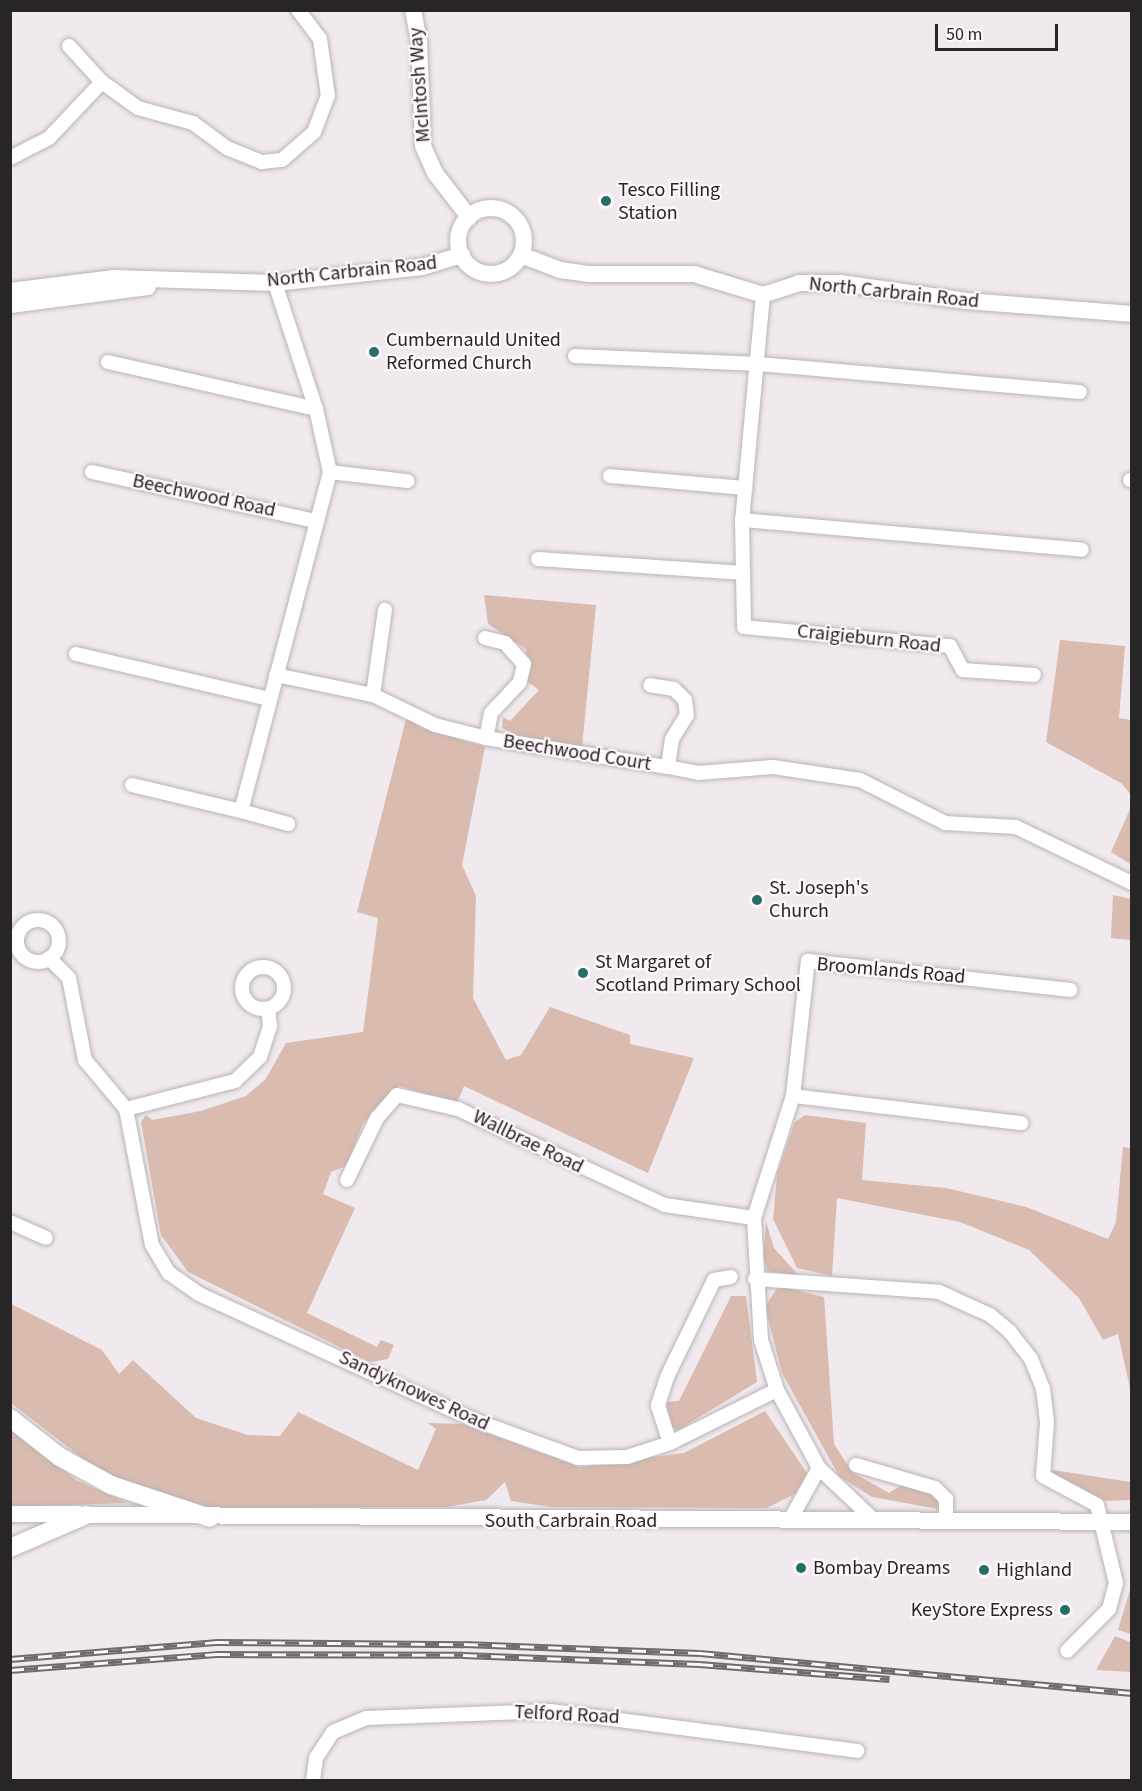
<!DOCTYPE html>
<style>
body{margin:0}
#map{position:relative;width:1142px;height:1791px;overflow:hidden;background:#f0e9ed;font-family:"Source Sans 3",sans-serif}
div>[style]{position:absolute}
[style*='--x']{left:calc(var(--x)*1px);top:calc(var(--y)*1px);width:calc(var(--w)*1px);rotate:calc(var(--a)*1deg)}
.green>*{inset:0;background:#dabbaf}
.roads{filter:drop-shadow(0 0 2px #bab3b7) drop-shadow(0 0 2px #bab3b7)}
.minor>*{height:14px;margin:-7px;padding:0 7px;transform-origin:7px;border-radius:7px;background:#fff}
.minor>.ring{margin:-7px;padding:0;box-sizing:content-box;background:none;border:14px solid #fff;border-radius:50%}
.tertiary>*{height:16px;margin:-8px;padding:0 8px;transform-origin:8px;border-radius:8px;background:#fff}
.tertiary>.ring{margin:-8px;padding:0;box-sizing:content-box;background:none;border:16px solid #fff;border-radius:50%}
.secondary>*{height:18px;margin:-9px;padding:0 9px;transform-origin:9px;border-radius:9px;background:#fff}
.rail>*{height:7px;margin-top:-3.5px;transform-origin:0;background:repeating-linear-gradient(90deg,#fef6fa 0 14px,#6f6b6d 0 28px);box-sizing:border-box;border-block:2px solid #6f6b6d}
.dots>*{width:16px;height:16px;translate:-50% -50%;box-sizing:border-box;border:3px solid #fef6fa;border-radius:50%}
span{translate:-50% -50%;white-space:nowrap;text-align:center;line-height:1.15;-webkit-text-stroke:4.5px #fef6fa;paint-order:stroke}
.street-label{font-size:20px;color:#282526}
.poi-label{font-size:20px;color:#282526}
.left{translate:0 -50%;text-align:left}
.right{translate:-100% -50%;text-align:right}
.frame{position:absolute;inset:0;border:12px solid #282526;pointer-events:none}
.scale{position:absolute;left:935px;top:24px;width:123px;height:27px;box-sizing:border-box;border:3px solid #282526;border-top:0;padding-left:8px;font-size:18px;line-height:21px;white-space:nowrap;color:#282526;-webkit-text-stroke:4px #fef6fa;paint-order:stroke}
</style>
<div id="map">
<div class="green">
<i style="clip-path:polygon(484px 595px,596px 605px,582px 747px,526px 739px,502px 728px,503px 717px,510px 721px,539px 690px,528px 682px,526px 649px,488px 624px)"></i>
<i style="clip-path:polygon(1060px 640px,1125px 646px,1119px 718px,1131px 720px,1131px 795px,1121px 783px,1046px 742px)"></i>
<i style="clip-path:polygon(407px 715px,421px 728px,485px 747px,462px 865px,476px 896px,473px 998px,506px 1060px,521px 1055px,550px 1007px,630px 1035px,630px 1044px,694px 1058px,648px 1173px,464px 1086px,457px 1103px,399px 1086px,384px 1099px,363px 1124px,346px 1166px,331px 1172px,323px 1194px,355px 1208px,307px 1313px,377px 1347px,381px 1340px,394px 1345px,388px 1359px,370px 1362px,188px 1272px,161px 1235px,141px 1122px,146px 1115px,152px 1120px,201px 1111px,246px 1096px,265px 1080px,286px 1043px,363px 1032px,378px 918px,357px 912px)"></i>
<i style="clip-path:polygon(1131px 807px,1132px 863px,1130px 864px,1111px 852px)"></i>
<i style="clip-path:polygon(1113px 895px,1131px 899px,1131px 940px,1111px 938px)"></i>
<i style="clip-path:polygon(805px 1115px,866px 1123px,862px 1180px,946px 1188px,1026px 1207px,1108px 1239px,1116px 1222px,1123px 1147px,1131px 1148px,1131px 1393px,1118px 1334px,1103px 1340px,1079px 1298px,1029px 1250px,960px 1222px,837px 1198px,832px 1276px,797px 1268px,773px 1219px,777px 1175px,795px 1122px)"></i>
<i style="clip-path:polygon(766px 1222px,774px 1248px,800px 1277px,768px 1271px,763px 1259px)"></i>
<i style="clip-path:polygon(779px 1286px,824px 1297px,834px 1444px,852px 1472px,889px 1493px,902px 1485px,937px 1496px,938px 1509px,872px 1497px,839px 1476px,782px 1373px,765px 1306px)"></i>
<i style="clip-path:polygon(731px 1296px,746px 1296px,757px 1382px,678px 1430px,670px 1426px,667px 1402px,679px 1401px)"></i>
<i style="clip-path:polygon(11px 1304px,102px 1350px,119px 1374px,133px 1360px,196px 1418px,248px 1435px,280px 1436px,298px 1412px,418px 1470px,436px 1429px,428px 1423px,462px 1424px,580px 1467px,684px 1453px,765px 1411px,807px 1473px,795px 1494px,766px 1508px,552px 1507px,511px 1501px,505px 1482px,486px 1500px,446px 1507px,196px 1508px,96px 1469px,11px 1403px)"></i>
<i style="clip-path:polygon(10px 1429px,76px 1480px,127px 1503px,11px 1507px)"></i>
<i style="clip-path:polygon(1053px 1470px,1130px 1482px,1131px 1470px,1131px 1500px,1099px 1501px,1053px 1476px)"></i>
<i style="clip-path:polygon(1131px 1586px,1132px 1634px,1131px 1634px,1118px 1630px)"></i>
<i style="clip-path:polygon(1115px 1636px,1130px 1642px,1131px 1672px,1096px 1670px)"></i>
</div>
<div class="roads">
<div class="minor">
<i style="--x:69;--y:46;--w:49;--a:47.5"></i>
<i style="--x:102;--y:82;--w:44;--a:35.8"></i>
<i style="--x:138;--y:108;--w:57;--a:15.3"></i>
<i style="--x:193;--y:123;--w:42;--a:36.3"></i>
<i style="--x:227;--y:148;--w:38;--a:22"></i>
<i style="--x:262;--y:162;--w:20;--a:-6"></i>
<i style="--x:282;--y:160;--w:43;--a:-41.2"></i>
<i style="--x:314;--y:132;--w:39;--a:-69"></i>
<i style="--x:328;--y:96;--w:58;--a:-98"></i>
<i style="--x:320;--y:39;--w:36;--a:-127"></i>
<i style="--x:10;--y:158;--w:44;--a:-27.1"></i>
<i style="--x:49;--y:138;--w:77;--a:-46.6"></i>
<i style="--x:275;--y:283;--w:133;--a:72"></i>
<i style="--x:316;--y:409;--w:65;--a:77.5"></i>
<i style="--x:330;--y:472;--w:350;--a:104.7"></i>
<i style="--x:241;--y:811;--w:49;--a:15.5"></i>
<i style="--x:763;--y:295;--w:226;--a:95.3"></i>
<i style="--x:742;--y:520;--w:107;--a:88.9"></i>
<i style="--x:744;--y:627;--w:207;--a:5.3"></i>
<i style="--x:950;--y:646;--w:27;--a:62"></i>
<i style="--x:963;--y:670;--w:71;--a:4"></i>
<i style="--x:575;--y:356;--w:184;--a:2.5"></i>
<i style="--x:759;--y:364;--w:322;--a:5"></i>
<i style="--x:108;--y:362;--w:213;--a:12.7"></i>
<i style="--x:92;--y:472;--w:228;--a:12.4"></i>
<i style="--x:330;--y:472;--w:78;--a:6.7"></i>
<i style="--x:610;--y:476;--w:136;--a:5.1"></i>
<i style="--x:1130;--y:480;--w:2;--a:0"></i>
<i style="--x:742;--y:520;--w:341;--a:5"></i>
<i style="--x:538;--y:559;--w:203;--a:3.9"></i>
<i style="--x:485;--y:638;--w:21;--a:14"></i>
<i style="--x:505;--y:643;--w:28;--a:48"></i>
<i style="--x:524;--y:664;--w:18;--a:103"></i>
<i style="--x:520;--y:682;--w:42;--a:133.1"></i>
<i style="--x:491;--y:713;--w:25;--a:101"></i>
<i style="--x:76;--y:654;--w:199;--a:13.1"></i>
<i style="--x:276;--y:675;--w:99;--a:11.7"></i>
<i style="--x:373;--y:695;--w:69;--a:25.8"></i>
<i style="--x:435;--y:725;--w:53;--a:14.3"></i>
<i style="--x:486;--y:738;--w:184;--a:9.1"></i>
<i style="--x:668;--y:767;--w:28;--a:-82"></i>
<i style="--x:672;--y:739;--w:28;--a:-58"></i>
<i style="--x:687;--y:715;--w:15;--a:-98"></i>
<i style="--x:685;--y:700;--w:16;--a:-135"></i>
<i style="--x:674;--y:689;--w:24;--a:-171"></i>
<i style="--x:373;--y:695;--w:86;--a:-82"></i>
<i style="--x:668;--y:767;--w:31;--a:11"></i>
<i style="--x:698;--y:773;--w:75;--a:-4.6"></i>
<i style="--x:773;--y:767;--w:88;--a:8.5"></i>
<i style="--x:860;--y:780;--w:95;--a:26.8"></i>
<i style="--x:945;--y:823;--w:71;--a:3.2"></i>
<i style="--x:1016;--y:827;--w:129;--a:25.8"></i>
<i style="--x:132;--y:785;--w:112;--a:13.4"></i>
<i class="ring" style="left:17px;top:920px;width:28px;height:28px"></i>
<i style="--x:49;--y:958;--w:28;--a:45"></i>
<i style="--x:69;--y:978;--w:84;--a:79"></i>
<i style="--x:85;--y:1060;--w:64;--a:50.1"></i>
<i style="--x:126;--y:1109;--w:138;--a:79.2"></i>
<i style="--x:152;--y:1245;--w:33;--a:59"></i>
<i style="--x:169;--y:1273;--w:37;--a:35"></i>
<i style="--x:199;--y:1294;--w:306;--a:24.6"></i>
<i style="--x:477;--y:1421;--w:108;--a:20.1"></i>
<i style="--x:578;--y:1458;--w:49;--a:-1.2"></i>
<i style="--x:627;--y:1457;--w:45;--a:-18"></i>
<i style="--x:670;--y:1443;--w:119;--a:-26.4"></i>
<i class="ring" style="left:242px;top:967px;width:28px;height:28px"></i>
<i style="--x:793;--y:1096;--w:230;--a:6.8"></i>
<i style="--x:126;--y:1109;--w:113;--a:-14.4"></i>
<i style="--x:235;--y:1081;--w:35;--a:-44"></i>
<i style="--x:260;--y:1057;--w:33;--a:-72"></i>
<i style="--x:270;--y:1026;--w:18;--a:-96"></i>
<i style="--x:347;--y:1180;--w:69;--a:-64.2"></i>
<i style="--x:377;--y:1118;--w:30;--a:-49"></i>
<i style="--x:397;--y:1095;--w:63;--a:12.9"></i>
<i style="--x:458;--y:1109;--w:228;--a:24.9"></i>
<i style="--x:665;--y:1205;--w:90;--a:8.3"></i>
<i style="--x:10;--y:1222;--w:39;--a:24"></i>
<i style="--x:755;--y:1279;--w:184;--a:4"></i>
<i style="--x:939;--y:1292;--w:56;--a:24.3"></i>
<i style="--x:990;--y:1315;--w:26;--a:40"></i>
<i style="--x:1010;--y:1332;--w:34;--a:52"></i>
<i style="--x:1031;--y:1359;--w:32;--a:68"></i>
<i style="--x:1043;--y:1389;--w:34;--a:83"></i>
<i style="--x:1047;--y:1423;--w:53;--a:94.3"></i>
<i style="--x:1043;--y:1476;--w:61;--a:28.2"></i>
<i style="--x:1097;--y:1505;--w:80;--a:76.3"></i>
<i style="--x:1116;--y:1583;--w:27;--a:105"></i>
<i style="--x:1109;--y:1609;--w:59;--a:135"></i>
<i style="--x:670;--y:1443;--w:40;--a:-108"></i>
<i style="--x:658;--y:1405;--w:29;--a:-72"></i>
<i style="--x:667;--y:1377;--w:108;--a:-64.1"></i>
<i style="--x:714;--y:1280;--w:17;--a:-10"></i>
<i style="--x:856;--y:1465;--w:82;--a:16.2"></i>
<i style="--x:935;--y:1488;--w:16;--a:45"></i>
<i style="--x:946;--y:1499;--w:22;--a:90"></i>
<i style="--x:790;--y:1520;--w:60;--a:-60.9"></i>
<i style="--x:875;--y:1521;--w:77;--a:-136.6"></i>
<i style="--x:819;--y:1468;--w:89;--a:-118.3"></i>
<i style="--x:777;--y:1390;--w:52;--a:-107.7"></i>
<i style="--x:761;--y:1340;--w:122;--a:-93.3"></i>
<i style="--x:754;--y:1218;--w:128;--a:-72.3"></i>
<i style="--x:793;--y:1096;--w:136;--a:-83.7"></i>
<i style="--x:808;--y:961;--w:264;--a:6.3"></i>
<i style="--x:313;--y:1780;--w:22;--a:-82"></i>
<i style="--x:316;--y:1758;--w:31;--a:-57"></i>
<i style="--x:333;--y:1732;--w:36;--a:-23"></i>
<i style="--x:366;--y:1718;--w:184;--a:-2.2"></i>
<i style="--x:550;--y:1711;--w:310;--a:7.4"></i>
</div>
<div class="tertiary">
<i style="--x:413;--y:10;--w:32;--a:79"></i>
<i style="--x:419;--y:41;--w:105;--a:87.8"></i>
<i style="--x:423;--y:146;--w:30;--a:66"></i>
<i style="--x:435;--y:173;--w:56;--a:52.3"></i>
<i class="ring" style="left:458px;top:208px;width:50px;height:50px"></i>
<i style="--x:521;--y:255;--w:42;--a:21"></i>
<i style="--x:560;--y:270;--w:30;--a:8"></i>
<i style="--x:590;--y:274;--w:104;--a:0"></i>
<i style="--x:694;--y:274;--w:72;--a:16.9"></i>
<i style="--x:763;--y:295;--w:38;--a:-18"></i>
<i style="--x:799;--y:283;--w:41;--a:0"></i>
<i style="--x:840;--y:283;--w:128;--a:8.1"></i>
<i style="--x:967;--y:301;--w:166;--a:4.5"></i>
<i style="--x:10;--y:291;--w:105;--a:-7.1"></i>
<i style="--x:114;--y:278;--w:161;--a:1.8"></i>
<i style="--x:275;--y:283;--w:148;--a:-6.2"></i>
<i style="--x:422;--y:267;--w:42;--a:-16.7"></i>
<i style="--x:10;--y:305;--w:139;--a:-7.4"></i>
<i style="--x:10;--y:1514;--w:1122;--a:0.41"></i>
</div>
<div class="secondary">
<i style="--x:10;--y:1418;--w:63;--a:38"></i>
<i style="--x:60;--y:1457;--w:58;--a:28.8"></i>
<i style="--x:111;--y:1485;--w:104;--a:18.4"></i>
<i style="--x:10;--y:1548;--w:83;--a:-23.5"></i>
</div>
</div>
<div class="rail">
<i style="--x:10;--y:1659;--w:206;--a:-4.7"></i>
<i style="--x:215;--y:1642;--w:249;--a:0.5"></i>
<i style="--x:464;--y:1644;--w:236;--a:2.2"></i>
<i style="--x:700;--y:1653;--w:434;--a:5.3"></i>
<i style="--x:10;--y:1670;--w:207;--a:-4.4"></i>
<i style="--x:216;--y:1654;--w:247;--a:0.2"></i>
<i style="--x:463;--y:1655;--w:236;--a:2.2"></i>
<i style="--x:699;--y:1664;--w:191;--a:4.5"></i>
</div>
<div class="dots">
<i style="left:606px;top:201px;background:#256f69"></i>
<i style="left:374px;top:352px;background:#256f69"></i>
<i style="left:757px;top:900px;background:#256f69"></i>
<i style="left:583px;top:973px;background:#256f69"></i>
<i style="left:801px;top:1568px;background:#256f69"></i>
<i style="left:984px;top:1570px;background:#256f69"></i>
<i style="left:1065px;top:1610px;background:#256f69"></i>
</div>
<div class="street-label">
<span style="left:420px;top:85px;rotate:-94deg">McIntosh Way</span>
<span style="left:352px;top:272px;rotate:-6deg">North Carbrain Road</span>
<span style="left:894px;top:293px;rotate:6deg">North Carbrain Road</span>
<span style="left:204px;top:496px;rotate:12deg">Beechwood Road</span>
<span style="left:869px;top:639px;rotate:6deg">Craigieburn Road</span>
<span style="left:577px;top:753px;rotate:9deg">Beechwood Court</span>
<span style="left:891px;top:971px;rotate:5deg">Broomlands Road</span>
<span style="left:528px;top:1142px;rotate:26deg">Wallbrae Road</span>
<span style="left:414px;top:1391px;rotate:25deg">Sandyknowes Road</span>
<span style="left:571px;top:1521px">South Carbrain Road</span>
<span style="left:567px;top:1715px;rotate:3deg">Telford Road</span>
</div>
<div class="poi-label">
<span class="left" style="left:618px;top:202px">Tesco Filling<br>Station</span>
<span class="left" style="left:386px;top:352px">Cumbernauld United<br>Reformed Church</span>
<span class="left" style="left:769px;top:900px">St. Joseph's<br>Church</span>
<span class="left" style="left:595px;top:974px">St Margaret of<br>Scotland Primary School</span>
<span class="left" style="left:813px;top:1568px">Bombay Dreams</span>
<span class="left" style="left:996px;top:1570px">Highland</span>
<span class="right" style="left:1053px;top:1610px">KeyStore Express</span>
</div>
<div class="frame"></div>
<div class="scale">50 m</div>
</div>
